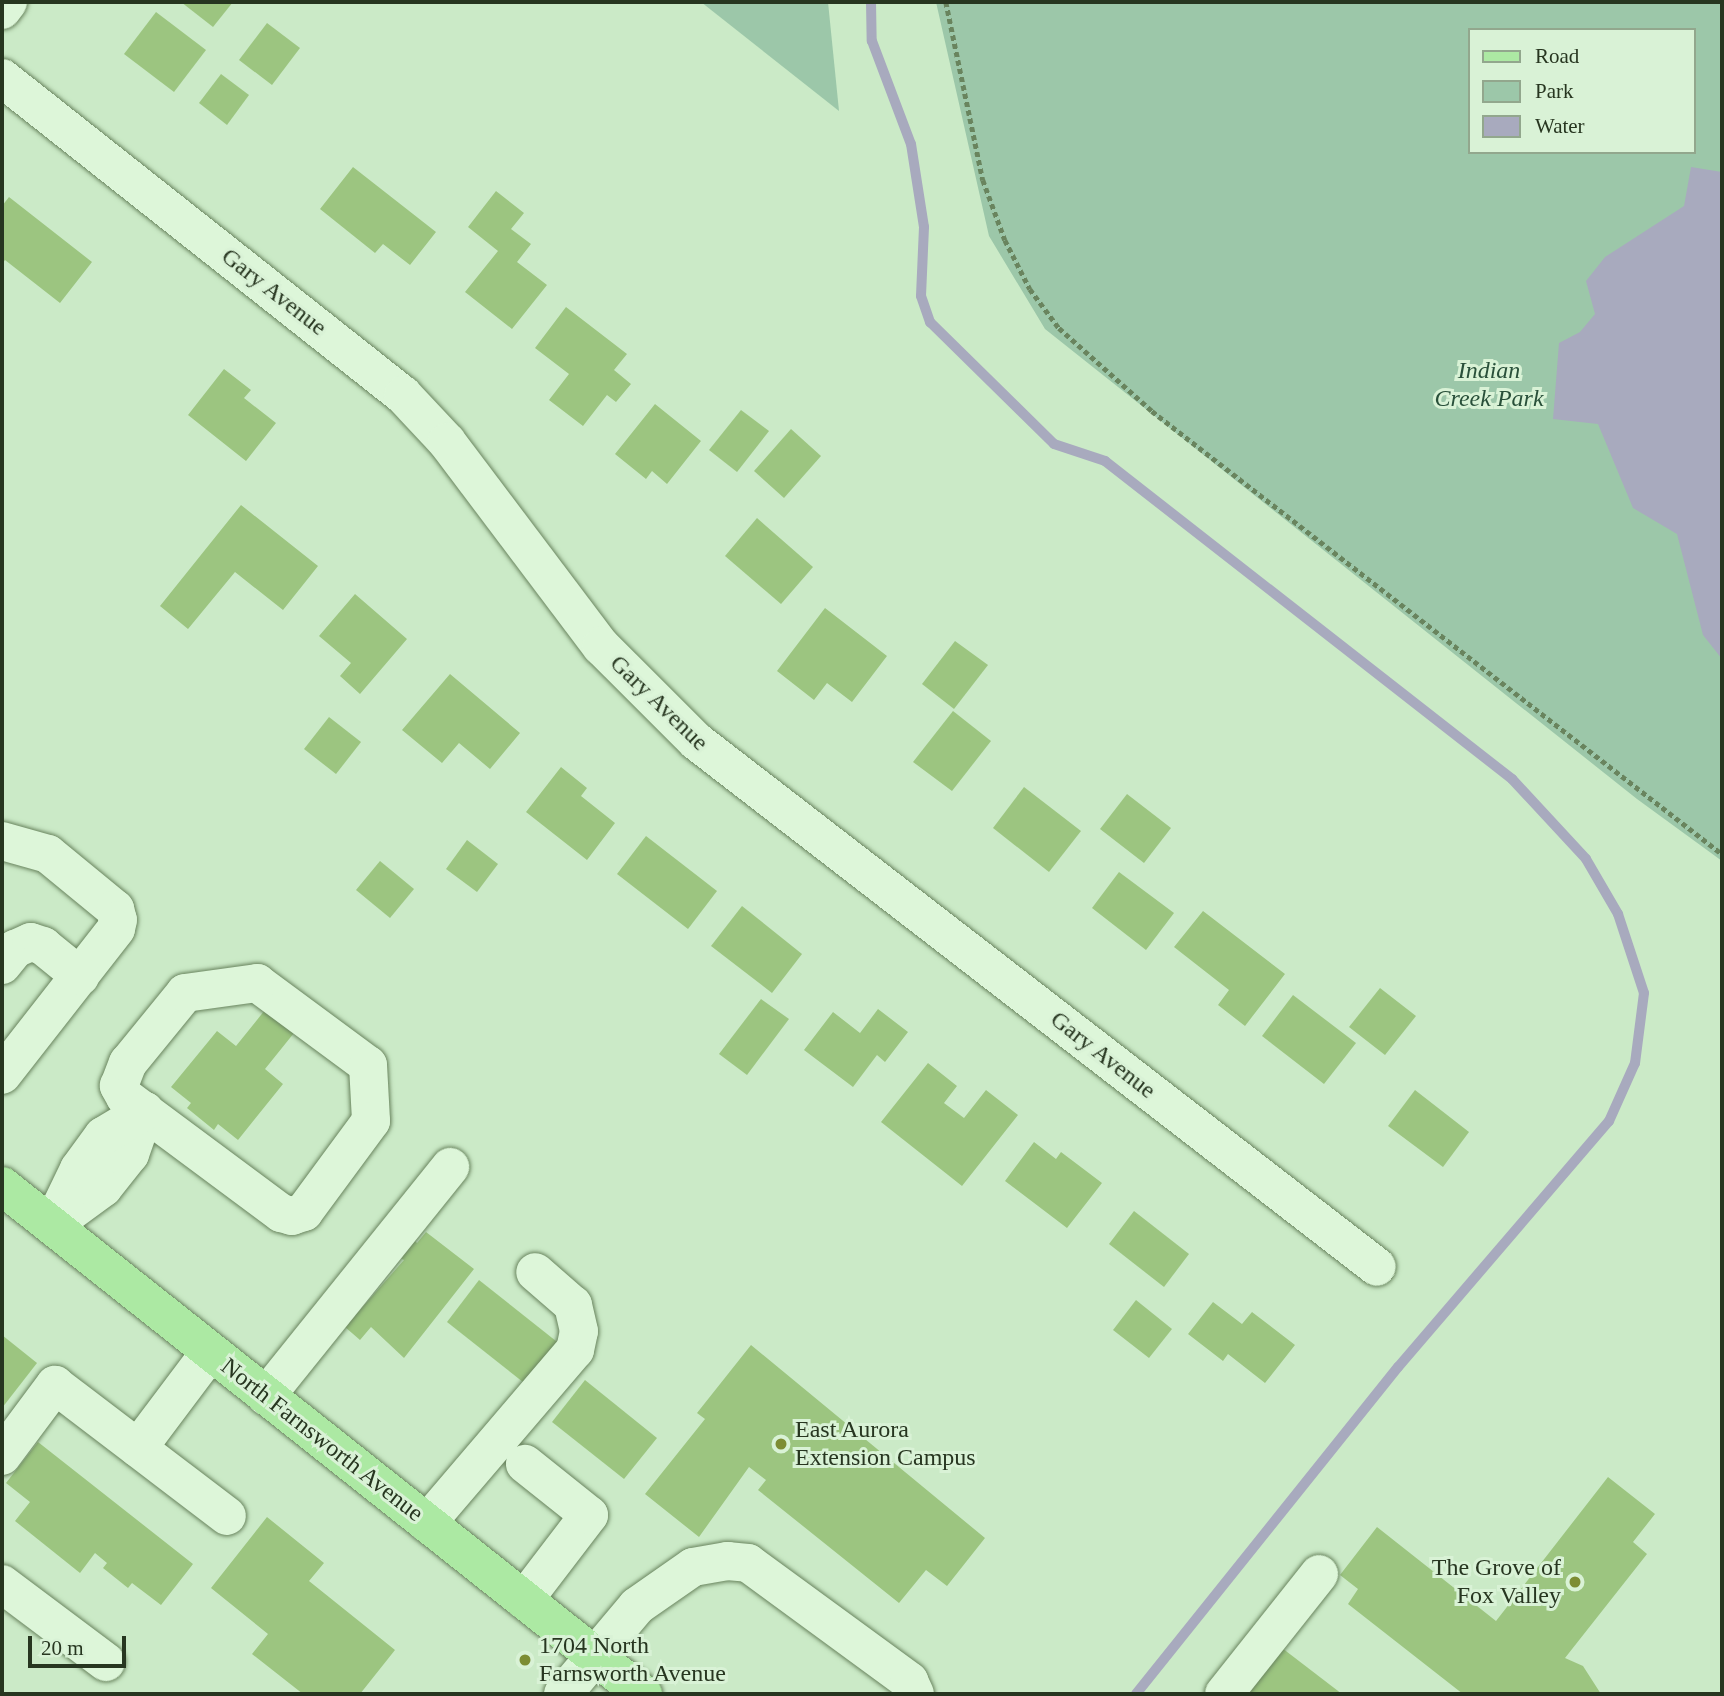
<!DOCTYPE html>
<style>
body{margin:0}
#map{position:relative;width:1724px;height:1696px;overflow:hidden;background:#cbeac7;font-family:Georgia,serif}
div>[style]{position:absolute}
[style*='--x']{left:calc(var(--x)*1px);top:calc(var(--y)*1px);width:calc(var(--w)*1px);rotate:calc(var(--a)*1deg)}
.green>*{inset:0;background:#9cc7a9}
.water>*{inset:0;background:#a8aabe}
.stream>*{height:10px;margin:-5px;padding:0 5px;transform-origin:5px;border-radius:5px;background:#a8aabe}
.building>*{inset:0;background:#9cc580}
.path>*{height:4.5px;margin-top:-2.25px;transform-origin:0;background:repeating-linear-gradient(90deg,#69845e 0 5px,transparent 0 8.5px)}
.roads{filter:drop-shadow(0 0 2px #69845e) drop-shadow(0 0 2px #69845e)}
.minor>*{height:38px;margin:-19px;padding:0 19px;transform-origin:19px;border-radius:19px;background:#ddf6d9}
.major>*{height:38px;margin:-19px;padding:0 19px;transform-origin:19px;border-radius:19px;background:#ace9a3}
.dots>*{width:19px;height:19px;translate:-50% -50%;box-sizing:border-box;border:4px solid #d9f2d6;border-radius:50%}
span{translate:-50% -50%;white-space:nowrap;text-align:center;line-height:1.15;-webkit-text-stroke:6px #d9f2d6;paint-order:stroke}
.street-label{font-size:24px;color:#273620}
.park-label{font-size:24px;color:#29503a;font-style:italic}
.poi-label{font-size:24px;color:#273620}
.left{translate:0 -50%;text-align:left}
.right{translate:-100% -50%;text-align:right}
.frame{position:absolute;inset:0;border:4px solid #273620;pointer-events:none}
.legend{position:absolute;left:1468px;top:28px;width:228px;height:126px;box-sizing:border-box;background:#d9f2d6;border:2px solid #92a78d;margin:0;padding:9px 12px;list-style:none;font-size:21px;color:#273620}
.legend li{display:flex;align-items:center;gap:14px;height:35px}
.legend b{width:35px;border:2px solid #92a78d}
.scale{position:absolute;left:28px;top:1636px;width:98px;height:32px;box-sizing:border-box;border:4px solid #273620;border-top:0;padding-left:9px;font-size:21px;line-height:24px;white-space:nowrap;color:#273620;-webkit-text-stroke:5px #d9f2d6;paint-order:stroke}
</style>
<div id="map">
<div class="green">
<i style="clip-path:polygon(701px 2px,828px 2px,839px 111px)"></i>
<i style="clip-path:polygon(evenodd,936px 2px,1722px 2px,1722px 861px,1637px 799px,1045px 329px,989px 236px,936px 2px,1470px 30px,1694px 30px,1694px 152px,1470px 152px,1470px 30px)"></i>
</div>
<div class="water">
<i style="clip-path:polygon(1691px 167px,1722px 172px,1722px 659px,1703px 635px,1677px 534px,1633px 508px,1598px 424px,1553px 419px,1559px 343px,1580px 332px,1595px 314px,1586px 281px,1605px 257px,1684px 206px)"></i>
</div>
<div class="stream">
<i style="--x:871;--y:2;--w:39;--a:89"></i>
<i style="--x:872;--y:41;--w:110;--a:69.3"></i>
<i style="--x:911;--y:144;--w:84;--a:81.1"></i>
<i style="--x:924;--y:227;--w:69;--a:92.5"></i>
<i style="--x:921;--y:296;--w:28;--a:71"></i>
<i style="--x:930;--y:322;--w:174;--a:44.5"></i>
<i style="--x:1054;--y:444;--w:54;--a:18.4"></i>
<i style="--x:1105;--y:461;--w:517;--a:38"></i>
<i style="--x:1512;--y:779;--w:109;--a:47.2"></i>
<i style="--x:1586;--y:859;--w:64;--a:59.8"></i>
<i style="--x:1618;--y:914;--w:83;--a:71.8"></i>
<i style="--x:1644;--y:993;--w:71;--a:97.3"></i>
<i style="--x:1635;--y:1063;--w:64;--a:114.1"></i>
<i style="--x:1609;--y:1121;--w:324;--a:130.6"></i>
<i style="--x:1398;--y:1367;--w:419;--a:128.7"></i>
</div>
<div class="building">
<i style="clip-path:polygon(181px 2px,233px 2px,213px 27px)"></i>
<i style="clip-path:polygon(156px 12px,206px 50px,174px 92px,124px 54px)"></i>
<i style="clip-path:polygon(267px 23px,300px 48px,272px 85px,239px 60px)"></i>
<i style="clip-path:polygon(221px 74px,249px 95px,227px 125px,199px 103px)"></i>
<i style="clip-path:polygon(353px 167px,436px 232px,410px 265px,383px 244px,375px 253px,320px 209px)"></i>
<i style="clip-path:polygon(496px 191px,524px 213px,511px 229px,531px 244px,517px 262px,547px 285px,512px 329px,465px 292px,498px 251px,468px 227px)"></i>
<i style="clip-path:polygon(9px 197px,92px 262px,60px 303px,5px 260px,2px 264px,2px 206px)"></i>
<i style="clip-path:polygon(566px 307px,627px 354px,614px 370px,631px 384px,616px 402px,607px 395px,583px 426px,549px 400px,569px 374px,535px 348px)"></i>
<i style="clip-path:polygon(224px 369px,251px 390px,244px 398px,276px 423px,246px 461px,188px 415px)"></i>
<i style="clip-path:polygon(655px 404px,701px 441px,667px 484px,652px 471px,646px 479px,615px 454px)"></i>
<i style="clip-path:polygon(741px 410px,769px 431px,737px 472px,709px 450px)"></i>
<i style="clip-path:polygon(791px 429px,821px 456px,784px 498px,754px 471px)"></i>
<i style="clip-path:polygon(241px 505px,318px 566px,283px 610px,235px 572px,188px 629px,160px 606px)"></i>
<i style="clip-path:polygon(757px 518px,813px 567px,781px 604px,725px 556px)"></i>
<i style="clip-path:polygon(355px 594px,407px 639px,360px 694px,340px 676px,351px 663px,319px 636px)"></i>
<i style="clip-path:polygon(825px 608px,887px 656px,852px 702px,827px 683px,814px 700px,777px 671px)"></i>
<i style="clip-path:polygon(955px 641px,988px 665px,954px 709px,922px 684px)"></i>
<i style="clip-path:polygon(450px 674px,520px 733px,490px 769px,459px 743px,442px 763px,402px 730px)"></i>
<i style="clip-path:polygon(953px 711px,991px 741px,952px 791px,913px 762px)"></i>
<i style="clip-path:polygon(329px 717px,361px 742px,336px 774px,304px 749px)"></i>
<i style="clip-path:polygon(561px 767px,587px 788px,581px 796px,615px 823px,587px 860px,526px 812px)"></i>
<i style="clip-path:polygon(1024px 787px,1081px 831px,1049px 872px,993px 828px)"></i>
<i style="clip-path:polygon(1127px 794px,1171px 828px,1144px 863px,1100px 829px)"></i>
<i style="clip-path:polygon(646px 836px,717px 891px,688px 929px,617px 874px)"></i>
<i style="clip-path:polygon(467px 840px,498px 864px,477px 892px,446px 869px)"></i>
<i style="clip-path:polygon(380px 861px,414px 889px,390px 918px,356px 890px)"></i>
<i style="clip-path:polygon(1119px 872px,1174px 913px,1146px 950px,1092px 908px)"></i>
<i style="clip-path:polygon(742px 906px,802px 954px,772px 993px,711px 946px)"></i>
<i style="clip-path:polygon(1203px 911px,1285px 974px,1245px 1026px,1218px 1005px,1229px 990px,1174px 947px)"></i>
<i style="clip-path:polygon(1380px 988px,1416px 1016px,1385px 1055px,1349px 1027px)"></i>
<i style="clip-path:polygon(1293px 995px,1356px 1043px,1324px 1084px,1262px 1036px)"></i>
<i style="clip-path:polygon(761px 999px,789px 1019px,747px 1075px,719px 1054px)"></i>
<i style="clip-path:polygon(269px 1005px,298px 1028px,265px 1069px,283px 1084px,238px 1140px,218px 1124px,214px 1130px,187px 1108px,191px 1103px,171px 1087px,217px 1031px,236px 1046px)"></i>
<i style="clip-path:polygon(878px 1009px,908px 1032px,885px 1062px,877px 1055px,853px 1087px,804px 1050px,833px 1012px,860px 1033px)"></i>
<i style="clip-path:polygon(928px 1063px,957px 1086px,944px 1103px,964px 1118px,986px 1090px,1018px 1115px,962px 1186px,881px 1122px)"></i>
<i style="clip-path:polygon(1415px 1090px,1469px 1132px,1443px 1167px,1388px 1126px)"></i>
<i style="clip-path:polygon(1034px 1142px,1056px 1159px,1061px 1152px,1102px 1183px,1067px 1228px,1005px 1181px)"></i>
<i style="clip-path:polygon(1134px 1211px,1189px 1254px,1164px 1287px,1109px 1244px)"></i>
<i style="clip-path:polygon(426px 1232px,474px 1269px,404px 1358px,371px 1327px,360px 1340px,345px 1327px,404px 1260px,400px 1258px,412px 1238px,417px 1243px)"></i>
<i style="clip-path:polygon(479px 1280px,561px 1345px,528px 1386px,447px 1322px)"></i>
<i style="clip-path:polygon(1136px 1300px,1172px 1329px,1149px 1358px,1113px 1330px)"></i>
<i style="clip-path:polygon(1213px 1302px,1242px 1324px,1252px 1312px,1295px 1345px,1265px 1383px,1228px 1354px,1223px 1361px,1188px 1334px)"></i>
<i style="clip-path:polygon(2px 1335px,37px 1363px,2px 1408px)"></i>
<i style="clip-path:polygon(751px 1345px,985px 1538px,947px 1586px,926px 1570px,899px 1603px,758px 1490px,766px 1480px,749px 1467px,699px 1537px,645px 1494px,705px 1419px,697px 1413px)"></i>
<i style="clip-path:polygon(585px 1380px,657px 1438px,624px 1479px,552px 1422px)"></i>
<i style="clip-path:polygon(38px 1442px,193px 1564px,161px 1605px,132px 1583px,128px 1588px,103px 1568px,107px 1563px,95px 1553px,80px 1573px,15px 1521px,30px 1502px,6px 1483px)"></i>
<i style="clip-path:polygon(1608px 1477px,1655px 1514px,1633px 1542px,1647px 1554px,1565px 1658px,1583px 1666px,1601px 1694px,1463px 1694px,1348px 1604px,1358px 1589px,1340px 1575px,1377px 1527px,1496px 1621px)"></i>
<i style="clip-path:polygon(267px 1517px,324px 1563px,309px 1581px,395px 1650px,360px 1694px,303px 1694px,252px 1654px,268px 1634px,211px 1588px)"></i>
<i style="clip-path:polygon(1282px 1648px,1342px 1694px,1246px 1694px)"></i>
</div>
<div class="path">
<i style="--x:946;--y:2;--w:182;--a:78.3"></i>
<i style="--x:983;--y:180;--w:64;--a:69.9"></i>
<i style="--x:1005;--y:240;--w:55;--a:63"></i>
<i style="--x:1030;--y:289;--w:49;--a:53.4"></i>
<i style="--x:1059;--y:328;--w:125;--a:41.7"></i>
<i style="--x:1152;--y:411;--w:722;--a:37.85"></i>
</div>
<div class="roads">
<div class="minor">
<i style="--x:2;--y:10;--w:10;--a:-53"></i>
<i style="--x:2;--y:78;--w:511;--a:38.33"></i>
<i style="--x:403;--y:395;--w:64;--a:46.9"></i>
<i style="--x:447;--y:442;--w:256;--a:53"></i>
<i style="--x:601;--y:646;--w:134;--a:45"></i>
<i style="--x:696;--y:741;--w:860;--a:37.68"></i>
<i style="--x:2;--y:841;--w:48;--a:15.8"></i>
<i style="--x:48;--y:854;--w:87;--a:39.4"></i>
<i style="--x:115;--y:909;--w:11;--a:75"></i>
<i style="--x:118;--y:920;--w:9;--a:103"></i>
<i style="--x:116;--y:929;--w:185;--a:128"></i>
<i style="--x:2;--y:965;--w:21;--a:-51"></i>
<i style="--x:15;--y:949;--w:17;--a:-24"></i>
<i style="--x:31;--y:942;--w:13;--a:18"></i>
<i style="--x:43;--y:946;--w:48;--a:39"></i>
<i style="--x:257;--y:983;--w:138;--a:36.5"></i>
<i style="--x:368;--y:1065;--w:56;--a:86.9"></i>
<i style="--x:371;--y:1121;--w:113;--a:126.4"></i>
<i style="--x:304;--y:1212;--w:13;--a:162"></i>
<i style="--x:292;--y:1216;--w:11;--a:-165"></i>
<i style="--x:281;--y:1213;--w:194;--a:-143.4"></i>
<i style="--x:125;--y:1097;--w:13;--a:-119"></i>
<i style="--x:119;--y:1086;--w:25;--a:-69"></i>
<i style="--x:128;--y:1063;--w:90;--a:-50.8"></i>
<i style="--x:185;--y:993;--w:73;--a:-7.9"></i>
<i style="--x:145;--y:1111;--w:46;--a:109.2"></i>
<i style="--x:130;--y:1154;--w:43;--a:128.5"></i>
<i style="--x:103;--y:1188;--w:63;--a:144"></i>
<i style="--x:52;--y:1225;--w:62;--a:-64.3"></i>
<i style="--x:79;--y:1169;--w:41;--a:-54"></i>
<i style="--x:103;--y:1136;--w:49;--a:-30.8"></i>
<i style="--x:266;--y:1396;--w:294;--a:-51.2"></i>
<i style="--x:138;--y:1448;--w:120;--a:-53.1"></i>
<i style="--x:2;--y:1456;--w:89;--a:-53.3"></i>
<i style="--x:55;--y:1385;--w:216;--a:37.3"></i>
<i style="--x:427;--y:1523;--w:228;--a:-49.5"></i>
<i style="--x:575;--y:1350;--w:19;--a:-78"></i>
<i style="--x:579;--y:1331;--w:27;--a:-103"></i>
<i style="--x:573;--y:1305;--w:50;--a:-139"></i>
<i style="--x:2;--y:1584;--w:130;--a:36.9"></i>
<i style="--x:524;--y:1600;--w:107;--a:-52.6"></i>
<i style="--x:589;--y:1515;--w:82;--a:-141.4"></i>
<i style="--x:563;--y:1694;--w:115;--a:-49.9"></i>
<i style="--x:637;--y:1606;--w:68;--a:-34.9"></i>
<i style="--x:693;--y:1567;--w:35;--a:-10"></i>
<i style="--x:727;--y:1561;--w:21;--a:5"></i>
<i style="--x:748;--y:1563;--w:200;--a:36.2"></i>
<i style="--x:909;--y:1681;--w:14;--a:65"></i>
<i style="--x:1224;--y:1694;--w:153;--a:-51.6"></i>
</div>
<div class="major">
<i style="--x:2;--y:1186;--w:818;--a:38.4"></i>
</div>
</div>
<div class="dots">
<i style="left:781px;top:1444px;background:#7d8d34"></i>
<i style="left:1575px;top:1582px;background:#7d8d34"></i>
<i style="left:525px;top:1660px;background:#7d8d34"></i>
</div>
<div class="street-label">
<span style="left:274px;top:292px;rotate:38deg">Gary Avenue</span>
<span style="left:659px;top:703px;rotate:44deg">Gary Avenue</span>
<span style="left:1103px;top:1055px;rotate:38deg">Gary Avenue</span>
<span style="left:322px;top:1440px;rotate:38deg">North Farnsworth Avenue</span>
</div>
<div class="park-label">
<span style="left:1489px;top:385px">Indian<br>Creek Park</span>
</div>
<div class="poi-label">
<span class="left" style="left:795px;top:1444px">East Aurora<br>Extension Campus</span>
<span class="right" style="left:1561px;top:1582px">The Grove of<br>Fox Valley</span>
<span class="left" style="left:539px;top:1660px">1704 North<br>Farnsworth Avenue</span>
</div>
<div class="frame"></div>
<ul class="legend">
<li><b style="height:9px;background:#ace9a3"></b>Road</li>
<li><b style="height:19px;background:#9cc7a9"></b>Park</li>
<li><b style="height:19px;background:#a8aabe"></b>Water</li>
</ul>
<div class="scale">20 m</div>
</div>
